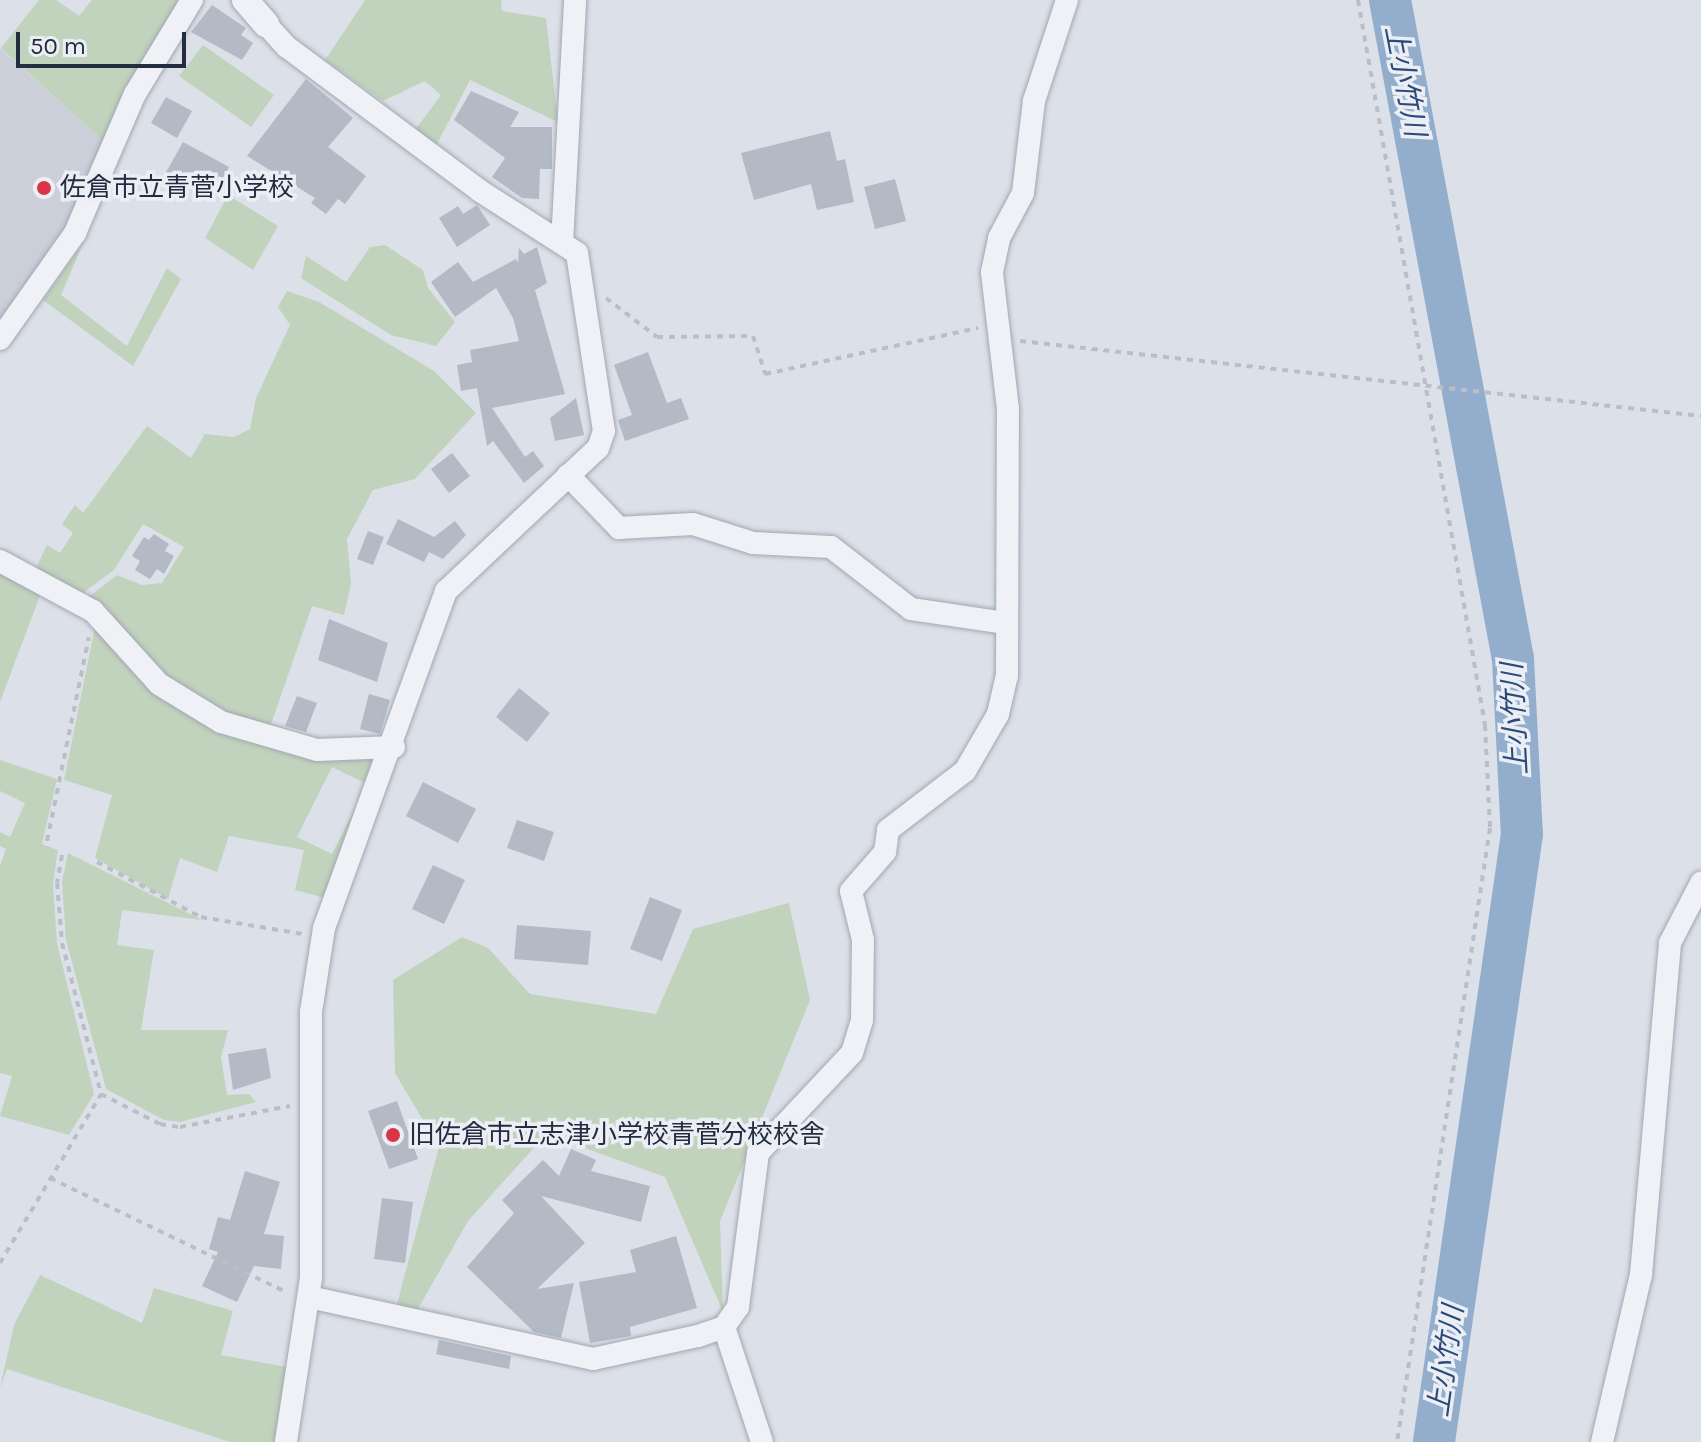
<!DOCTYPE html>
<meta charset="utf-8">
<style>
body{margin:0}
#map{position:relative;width:1701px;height:1442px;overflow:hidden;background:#dce0e8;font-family:Karla,"Noto Sans JP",sans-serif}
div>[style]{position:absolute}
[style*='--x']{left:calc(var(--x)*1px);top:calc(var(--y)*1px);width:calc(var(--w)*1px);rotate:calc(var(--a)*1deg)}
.built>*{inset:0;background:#cacfda}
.green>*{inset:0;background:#c1d3bc}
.river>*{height:42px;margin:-21px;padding:0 21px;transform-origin:21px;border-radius:21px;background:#93adcc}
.building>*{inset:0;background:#b3b9c5}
.path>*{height:4px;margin-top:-2px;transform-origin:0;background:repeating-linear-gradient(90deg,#babec6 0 6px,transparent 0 12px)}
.roads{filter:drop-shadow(0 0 2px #a1a7b2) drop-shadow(0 0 2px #a1a7b2)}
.minor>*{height:22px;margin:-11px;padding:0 11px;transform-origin:11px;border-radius:11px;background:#eff1f6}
.tertiary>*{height:26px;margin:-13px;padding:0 13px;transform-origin:13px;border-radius:13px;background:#eff1f6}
.dots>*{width:22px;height:22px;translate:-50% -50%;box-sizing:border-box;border:4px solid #ebeff5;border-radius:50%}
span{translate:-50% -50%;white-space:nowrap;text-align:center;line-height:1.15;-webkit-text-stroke:7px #ebeff5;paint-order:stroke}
.poi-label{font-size:26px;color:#242d3f}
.left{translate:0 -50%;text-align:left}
.water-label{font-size:28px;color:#2b4a77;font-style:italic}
.scale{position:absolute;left:16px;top:32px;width:170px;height:36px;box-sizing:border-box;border:4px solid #242d3f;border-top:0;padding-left:10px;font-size:24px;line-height:28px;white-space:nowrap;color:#242d3f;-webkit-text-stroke:6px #ebeff5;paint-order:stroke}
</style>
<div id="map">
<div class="built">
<i style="clip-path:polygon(0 48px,107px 145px,68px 231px,0 329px)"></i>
</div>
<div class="green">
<i style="clip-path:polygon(39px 0,56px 0,79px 16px,92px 0,185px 0,107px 145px,1px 48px)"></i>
<i style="clip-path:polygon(365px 0,501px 0,502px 11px,546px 18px,558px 122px,470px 80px,436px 146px,415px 130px,441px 95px,425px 81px,383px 101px,325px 60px)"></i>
<i style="clip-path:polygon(203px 45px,274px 95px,251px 127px,179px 76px)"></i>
<i style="clip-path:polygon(228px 195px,278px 226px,253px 270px,205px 238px)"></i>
<i style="clip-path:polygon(84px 241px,61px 295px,127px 346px,167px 268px,181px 279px,133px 366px,43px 300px)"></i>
<i style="clip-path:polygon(385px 245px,423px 270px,428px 288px,455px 322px,436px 346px,391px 335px,301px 278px,306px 256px,346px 282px,370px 247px)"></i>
<i style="clip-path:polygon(287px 291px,319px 302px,434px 371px,476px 413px,415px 479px,373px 490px,347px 539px,351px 584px,344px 615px,312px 606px,269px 730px,197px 705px,85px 600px,117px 575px,142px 585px,162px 583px,184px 547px,143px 524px,114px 570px,80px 595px,35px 570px,47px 545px,60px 553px,73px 533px,62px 524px,75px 505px,83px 513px,147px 426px,191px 458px,205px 434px,234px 437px,250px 429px,256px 398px,290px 325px,278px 307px)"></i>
<i style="clip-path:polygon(0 569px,42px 590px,0 702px)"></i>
<i style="clip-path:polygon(96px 622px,173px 702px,379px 755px,367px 784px,332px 767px,297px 837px,332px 854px,361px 797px,325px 898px,295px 890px,304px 850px,229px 836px,217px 872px,180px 858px,168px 899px,95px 858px,112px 795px,64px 780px)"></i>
<i style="clip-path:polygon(0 760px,57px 779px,42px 844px,58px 850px,53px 883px,57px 943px,94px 1094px,69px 1135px,0 1116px,12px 1076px,0 1073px,0 866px,6px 849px,0 846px,0 832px,10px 837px,25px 803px,0 791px)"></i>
<i style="clip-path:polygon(68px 853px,202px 920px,122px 910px,117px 945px,154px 950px,141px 1030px,228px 1030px,221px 1057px,227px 1095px,249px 1094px,256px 1102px,180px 1122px,164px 1120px,106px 1089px,66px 940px,62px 882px)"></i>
<i style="clip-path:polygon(789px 903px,810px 1000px,720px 1221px,723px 1312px,665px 1177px,546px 1134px,468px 1221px,415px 1314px,397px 1304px,439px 1147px,395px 1073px,393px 980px,462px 937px,488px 948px,530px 994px,656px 1014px,693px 929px)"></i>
<i style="clip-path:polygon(40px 1275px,142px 1323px,154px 1288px,233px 1311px,221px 1355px,286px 1367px,277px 1442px,230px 1442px,7px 1369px,0 1388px,14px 1325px)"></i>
</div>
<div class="river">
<i style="--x:1390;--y:0;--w:670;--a:79.43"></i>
<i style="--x:1513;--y:659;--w:175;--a:87.1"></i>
<i style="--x:1522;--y:834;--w:614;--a:98.24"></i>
</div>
<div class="building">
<i style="clip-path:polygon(212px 5px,246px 28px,241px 35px,253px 43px,242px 60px,191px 32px)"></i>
<i style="clip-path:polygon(306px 79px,353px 118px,328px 147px,366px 176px,345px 204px,338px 199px,326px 214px,311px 203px,315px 198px,247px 156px)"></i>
<i style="clip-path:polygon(471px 91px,519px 112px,510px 127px,552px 127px,552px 169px,540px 169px,539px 199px,522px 198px,492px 177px,505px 158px,454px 120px)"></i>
<i style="clip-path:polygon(166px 97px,192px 111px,177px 138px,151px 123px)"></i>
<i style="clip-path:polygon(830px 131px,837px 161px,845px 159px,854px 202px,817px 210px,811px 184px,754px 200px,741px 153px)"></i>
<i style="clip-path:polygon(183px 142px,229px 167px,211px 200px,165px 174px)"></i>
<i style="clip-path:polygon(895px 179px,906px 221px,875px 229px,864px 187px)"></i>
<i style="clip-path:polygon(477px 205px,490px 225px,457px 247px,439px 218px,458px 206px,463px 214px)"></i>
<i style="clip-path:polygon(537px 247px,547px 283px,535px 290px,565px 394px,492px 408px,525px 457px,533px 451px,544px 466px,524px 483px,493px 441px,487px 446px,477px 388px,461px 391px,457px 365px,472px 362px,470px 350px,519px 341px,513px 318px,496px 288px,455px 317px,431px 282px,458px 262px,473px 282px,516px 259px,518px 263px,519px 248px,524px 254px)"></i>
<i style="clip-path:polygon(648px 352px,667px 403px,681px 398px,689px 419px,625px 441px,618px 420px,632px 415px,614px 365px)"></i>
<i style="clip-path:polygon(576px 398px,584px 435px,555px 441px,550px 418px)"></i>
<i style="clip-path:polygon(452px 453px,470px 476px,449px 493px,431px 469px)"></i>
<i style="clip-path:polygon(398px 519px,434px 537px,455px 521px,466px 535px,443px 559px,429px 552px,424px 562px,386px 544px)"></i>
<i style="clip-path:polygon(368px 531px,384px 537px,373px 565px,357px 559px)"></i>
<i style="clip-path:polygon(154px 534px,169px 544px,165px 551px,174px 556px,164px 574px,157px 569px,150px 579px,135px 570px,140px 561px,132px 556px,144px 537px,149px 540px)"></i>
<i style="clip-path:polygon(329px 619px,388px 643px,377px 682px,318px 660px)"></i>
<i style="clip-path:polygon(519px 688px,550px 713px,527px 742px,496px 717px)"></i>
<i style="clip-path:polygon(369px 694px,390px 700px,380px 734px,360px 729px)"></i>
<i style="clip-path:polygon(297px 696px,317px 703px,306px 732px,285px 726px)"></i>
<i style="clip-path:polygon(423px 782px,476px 809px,458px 843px,406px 816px)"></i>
<i style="clip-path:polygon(517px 820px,554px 832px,544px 861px,507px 848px)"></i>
<i style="clip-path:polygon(433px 865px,465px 880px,444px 924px,412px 909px)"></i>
<i style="clip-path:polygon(650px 897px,682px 910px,662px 961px,630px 949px)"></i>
<i style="clip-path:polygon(517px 925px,591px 931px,588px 965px,514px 959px)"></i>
<i style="clip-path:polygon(266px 1048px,271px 1078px,233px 1090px,228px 1054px)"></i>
<i style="clip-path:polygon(397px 1101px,418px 1159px,389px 1169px,368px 1111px)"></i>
<i style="clip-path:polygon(571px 1149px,596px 1160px,591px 1171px,650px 1186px,641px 1222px,541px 1196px,585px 1243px,537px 1289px,574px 1283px,561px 1338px,534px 1332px,467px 1267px,514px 1213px,502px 1200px,543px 1160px,559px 1176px)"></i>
<i style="clip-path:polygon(245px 1171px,280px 1182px,264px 1234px,284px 1236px,281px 1269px,254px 1266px,237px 1302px,202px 1286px,218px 1252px,209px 1249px,218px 1217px,230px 1220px)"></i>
<i style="clip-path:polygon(382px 1198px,413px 1202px,405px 1263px,374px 1259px)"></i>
<i style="clip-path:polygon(676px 1236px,697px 1308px,630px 1327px,631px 1336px,590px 1343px,579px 1282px,636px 1272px,630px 1250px)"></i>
<i style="clip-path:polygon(439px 1340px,511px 1356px,509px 1369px,436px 1354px)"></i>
</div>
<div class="path">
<i style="--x:1358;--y:0;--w:736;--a:80.06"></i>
<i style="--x:1485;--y:725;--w:103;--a:87.2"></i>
<i style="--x:1490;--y:828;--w:621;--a:98.61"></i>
<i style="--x:606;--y:298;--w:64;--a:37.4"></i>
<i style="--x:657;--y:337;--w:96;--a:-0.6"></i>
<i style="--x:753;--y:336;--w:40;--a:72"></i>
<i style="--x:765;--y:374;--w:218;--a:-12.2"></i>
<i style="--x:1020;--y:341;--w:685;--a:6.28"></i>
<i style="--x:47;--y:841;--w:208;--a:-78.4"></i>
<i style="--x:62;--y:855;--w:28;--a:100"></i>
<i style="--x:57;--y:883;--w:60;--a:85.2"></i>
<i style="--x:62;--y:943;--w:156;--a:75.5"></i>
<i style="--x:97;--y:862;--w:118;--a:27.9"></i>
<i style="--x:201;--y:917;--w:103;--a:9.5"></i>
<i style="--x:50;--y:1178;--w:264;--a:25.8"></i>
<i style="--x:0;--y:1263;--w:197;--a:-59.1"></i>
<i style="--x:101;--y:1094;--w:66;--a:27"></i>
<i style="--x:160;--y:1124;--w:20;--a:9"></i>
<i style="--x:180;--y:1127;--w:112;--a:-10.8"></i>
</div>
<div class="roads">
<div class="minor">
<i style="--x:266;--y:24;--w:31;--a:48"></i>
<i style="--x:287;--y:47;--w:241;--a:36.7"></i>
<i style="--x:480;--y:191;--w:115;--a:32.6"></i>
<i style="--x:577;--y:253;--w:180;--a:81.4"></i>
<i style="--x:604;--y:431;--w:18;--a:109"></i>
<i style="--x:598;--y:448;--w:209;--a:136.7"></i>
<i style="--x:446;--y:591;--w:358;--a:109.9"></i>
<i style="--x:324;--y:928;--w:85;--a:98.8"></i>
<i style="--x:311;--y:1012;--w:266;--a:90"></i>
<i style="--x:311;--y:1278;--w:166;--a:98.7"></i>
<i style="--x:562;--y:243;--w:243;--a:-86.9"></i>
<i style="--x:0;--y:339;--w:130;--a:-54.7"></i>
<i style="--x:75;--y:233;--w:151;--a:-66.7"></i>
<i style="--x:135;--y:94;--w:110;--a:-58.8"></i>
<i style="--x:568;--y:475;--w:74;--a:46.1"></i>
<i style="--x:619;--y:528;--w:74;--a:-3.1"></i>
<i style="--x:693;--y:524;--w:63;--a:17.6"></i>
<i style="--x:753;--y:543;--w:78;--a:2.9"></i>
<i style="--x:831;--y:547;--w:101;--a:37.8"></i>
<i style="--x:911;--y:609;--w:96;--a:8.4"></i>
<i style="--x:0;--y:561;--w:106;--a:28.3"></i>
<i style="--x:93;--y:611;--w:98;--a:47.9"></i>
<i style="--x:159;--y:684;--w:73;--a:31.5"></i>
<i style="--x:221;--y:722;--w:100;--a:16.3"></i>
<i style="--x:317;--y:750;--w:77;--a:-2.2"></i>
<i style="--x:309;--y:1297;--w:291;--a:12.3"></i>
<i style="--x:593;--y:1359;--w:107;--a:-12.4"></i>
<i style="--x:698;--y:1336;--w:28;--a:-19"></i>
<i style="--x:724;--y:1327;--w:24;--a:-55"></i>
<i style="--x:738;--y:1307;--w:155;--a:-82.6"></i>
<i style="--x:758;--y:1153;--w:137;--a:-46.8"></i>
<i style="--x:852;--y:1053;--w:34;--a:-73"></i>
<i style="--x:862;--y:1020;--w:80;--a:-89.3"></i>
<i style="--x:863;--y:940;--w:50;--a:-103.8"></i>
<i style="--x:851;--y:891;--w:52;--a:-48.9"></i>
<i style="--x:885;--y:852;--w:22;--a:-82"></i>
<i style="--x:888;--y:830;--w:97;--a:-37.5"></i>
<i style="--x:965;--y:771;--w:66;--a:-59.9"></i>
<i style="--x:998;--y:714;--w:39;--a:-77"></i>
<i style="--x:1007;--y:676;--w:267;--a:-89.8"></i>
<i style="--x:1008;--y:409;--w:138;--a:-96.7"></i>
<i style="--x:992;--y:272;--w:35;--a:-78"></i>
<i style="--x:999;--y:238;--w:51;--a:-61.9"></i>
<i style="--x:1023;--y:193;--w:93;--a:-83.2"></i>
<i style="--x:1034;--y:101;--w:106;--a:-71.9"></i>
<i style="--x:724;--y:1327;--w:121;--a:71.7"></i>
<i style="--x:1602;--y:1442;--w:171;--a:-76.9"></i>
<i style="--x:1641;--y:1275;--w:333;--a:-85"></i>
<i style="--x:1670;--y:943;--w:68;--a:-62.7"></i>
</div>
<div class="tertiary">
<i style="--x:245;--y:0;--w:32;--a:49"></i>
</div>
</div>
<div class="dots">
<i style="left:44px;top:188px;background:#db3347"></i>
<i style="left:393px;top:1135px;background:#db3347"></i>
</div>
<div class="poi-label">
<span class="left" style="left:60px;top:188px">佐倉市立青菅小学校</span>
<span class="left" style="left:409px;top:1135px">旧佐倉市立志津小学校青菅分校校舎</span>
</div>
<div class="water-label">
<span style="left:1405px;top:81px;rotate:79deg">上小竹川</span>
<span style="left:1515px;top:719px;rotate:-93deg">上小竹川</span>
<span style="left:1446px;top:1361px;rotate:-82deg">上小竹川</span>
</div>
<div class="scale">50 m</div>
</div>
